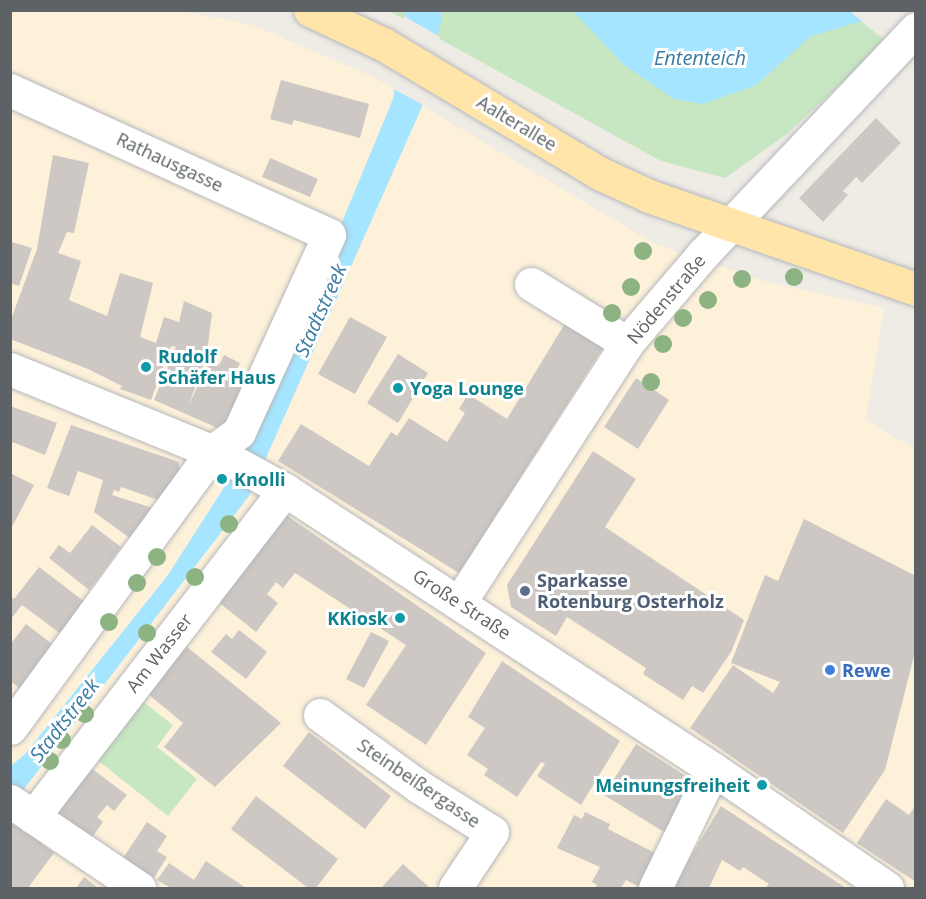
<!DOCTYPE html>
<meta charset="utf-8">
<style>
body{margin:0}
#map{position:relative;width:926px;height:899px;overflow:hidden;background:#efebe5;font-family:"Open Sans",sans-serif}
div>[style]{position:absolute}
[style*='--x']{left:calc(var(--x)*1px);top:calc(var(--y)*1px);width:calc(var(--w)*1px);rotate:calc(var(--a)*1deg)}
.commercial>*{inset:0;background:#fef1da}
.green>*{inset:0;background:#c6e7c1}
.water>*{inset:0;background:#a5e5ff}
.pier>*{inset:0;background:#efebe5}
.building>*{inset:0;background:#cdc8c3}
.roads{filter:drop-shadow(0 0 2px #b5b8bc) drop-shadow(0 0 2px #b5b8bc)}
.minor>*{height:33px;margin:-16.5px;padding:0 16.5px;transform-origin:16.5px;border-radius:16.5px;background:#fff}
.major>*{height:33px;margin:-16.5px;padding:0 16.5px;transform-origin:16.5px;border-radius:16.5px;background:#ffe5aa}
.trees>*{width:18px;height:18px;margin:-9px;border-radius:50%;background:#8db383}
.dots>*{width:16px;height:16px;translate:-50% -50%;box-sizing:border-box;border:3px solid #fff;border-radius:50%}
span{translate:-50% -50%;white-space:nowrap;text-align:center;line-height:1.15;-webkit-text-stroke:6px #fff;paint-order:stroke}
.street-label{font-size:18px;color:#5c6265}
.culture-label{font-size:18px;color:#0d838f;font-weight:700}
.left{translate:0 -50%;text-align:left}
.right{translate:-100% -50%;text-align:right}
.service-label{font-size:18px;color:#4e5e75;font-weight:700}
.shop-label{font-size:18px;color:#366cbe;font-weight:700}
.water-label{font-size:20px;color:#3a7ba2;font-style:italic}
.frame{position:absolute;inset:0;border:12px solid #5c6265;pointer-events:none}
</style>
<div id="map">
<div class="commercial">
<i style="clip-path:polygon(10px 11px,182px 11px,253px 25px,374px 77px,655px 244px,767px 282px,884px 308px,866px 420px,915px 449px,915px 888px,11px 888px)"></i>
</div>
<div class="green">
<i style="clip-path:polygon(389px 11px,848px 11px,886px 41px,787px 134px,725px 178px,661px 161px)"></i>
<i style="clip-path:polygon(141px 700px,173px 725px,157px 747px,197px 779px,168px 816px,96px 759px)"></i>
</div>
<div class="water">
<i style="clip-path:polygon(848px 10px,862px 21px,811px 36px,756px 85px,703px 104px,674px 99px,624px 65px,573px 11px)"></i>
<i style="clip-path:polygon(406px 11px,440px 11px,442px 17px,421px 109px,249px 496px,11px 806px,11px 766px,25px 754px,168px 575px,225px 486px,313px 292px,393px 99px)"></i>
</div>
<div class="pier">
<i style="clip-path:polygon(404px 16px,440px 37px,425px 106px,392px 88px)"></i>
</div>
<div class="building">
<i style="clip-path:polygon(281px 80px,369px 104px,360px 138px,294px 120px,292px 125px,270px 119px)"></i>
<i style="clip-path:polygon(876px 118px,901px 143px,862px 183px,856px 177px,843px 191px,848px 195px,823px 222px,799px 198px)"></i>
<i style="clip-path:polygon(53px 155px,89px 163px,74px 233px,67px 232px,58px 253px,81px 261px,69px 300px,107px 316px,120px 273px,153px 283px,140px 337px,156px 343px,164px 317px,179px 322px,184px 301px,212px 313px,206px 360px,188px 406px,210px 361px,219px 365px,224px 355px,240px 363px,235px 374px,245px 379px,236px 398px,246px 403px,231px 434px,154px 400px,176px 347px,171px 346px,151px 400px,120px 389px,122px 386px,88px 369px,10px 339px,10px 322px,37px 249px)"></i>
<i style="clip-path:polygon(270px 158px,318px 179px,310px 197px,262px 177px)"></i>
<i style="clip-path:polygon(12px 242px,32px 248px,19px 286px,10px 283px)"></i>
<i style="clip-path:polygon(350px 317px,387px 337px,355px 394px,318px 374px)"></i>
<i style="clip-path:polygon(567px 320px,605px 344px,459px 573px,278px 461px,301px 424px,369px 466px,391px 432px,397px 436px,409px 418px,447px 442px,465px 413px,459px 409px,468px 394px,507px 419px)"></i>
<i style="clip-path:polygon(398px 354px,428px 373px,398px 423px,367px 403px)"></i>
<i style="clip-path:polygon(636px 378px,669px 400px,638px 449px,604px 427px)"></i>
<i style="clip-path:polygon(10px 406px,57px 423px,45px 455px,10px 441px)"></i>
<i style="clip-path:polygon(71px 425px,179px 462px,180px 475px,161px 501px,121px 487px,119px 492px,114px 490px,112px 495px,153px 508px,131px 539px,94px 512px,103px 480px,78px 471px,69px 496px,47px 488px)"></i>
<i style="clip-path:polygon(593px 451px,636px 479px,605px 527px,744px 620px,731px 652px,703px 693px,692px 686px,683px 700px,643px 674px,646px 668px,567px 617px,556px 636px,511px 607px,507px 585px)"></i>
<i style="clip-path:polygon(10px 473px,34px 485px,13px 525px,10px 524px)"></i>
<i style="clip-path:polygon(286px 515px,486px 653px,426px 745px,366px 705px,406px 645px,295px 573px,283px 588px,276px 582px,267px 594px,278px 603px,256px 632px,217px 601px)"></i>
<i style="clip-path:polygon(804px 519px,916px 576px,916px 648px,885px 770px,843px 833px,690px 728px,733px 665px,773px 693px,780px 682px,731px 663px,765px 575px,778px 581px)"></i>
<i style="clip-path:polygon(92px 525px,121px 547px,89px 590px,49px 558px,59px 545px,70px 553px)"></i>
<i style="clip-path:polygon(39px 567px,85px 602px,61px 634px,22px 605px,10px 620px,10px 596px,14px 599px)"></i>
<i style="clip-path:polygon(26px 624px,56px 647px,22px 690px,10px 681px,10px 645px)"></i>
<i style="clip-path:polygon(239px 630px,267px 652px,246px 679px,211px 652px,226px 634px,232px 639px)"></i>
<i style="clip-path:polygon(371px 632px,389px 641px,364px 688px,346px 679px)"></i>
<i style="clip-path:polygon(186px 646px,281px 723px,215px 787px,164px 747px,183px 723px,148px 694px)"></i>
<i style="clip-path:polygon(502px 661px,620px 741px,581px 805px,537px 776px,545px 764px,541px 762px,517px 797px,484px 775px,488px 769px,467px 755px,485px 728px,468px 717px)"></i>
<i style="clip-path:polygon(309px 732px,391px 796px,365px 829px,283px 766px)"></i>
<i style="clip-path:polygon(636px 744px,692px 780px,693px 785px,664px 832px,604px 795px)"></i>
<i style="clip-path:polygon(91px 768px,127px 795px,114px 811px,107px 805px,97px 817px,103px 822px,91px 839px,57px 813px)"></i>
<i style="clip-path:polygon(256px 796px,338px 859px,316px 888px,308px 888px,231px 829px)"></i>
<i style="clip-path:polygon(886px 799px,909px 815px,916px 805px,916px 882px,857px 843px)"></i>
<i style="clip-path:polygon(721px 806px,846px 888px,765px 888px,769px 884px,743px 867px,740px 871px,722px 860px,709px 888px,672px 888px)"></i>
<i style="clip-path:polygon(585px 812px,610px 824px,608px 829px,657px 854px,640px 887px,626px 880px,621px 888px,595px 888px,597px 885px,592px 882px,600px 867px,557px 848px,574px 815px,582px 819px)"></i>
<i style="clip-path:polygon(147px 822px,167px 836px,157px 851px,167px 857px,154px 878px,123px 858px)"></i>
<i style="clip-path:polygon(14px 823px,54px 853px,28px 888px,10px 888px,10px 827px)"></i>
<i style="clip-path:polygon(206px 861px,246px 888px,171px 888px,157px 880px,169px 863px,194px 880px)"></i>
<i style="clip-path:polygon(403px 864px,430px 888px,381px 888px)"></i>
<i style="clip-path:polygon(84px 877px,98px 888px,76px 888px)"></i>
</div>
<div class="roads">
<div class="minor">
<i style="--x:10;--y:90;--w:350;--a:24.4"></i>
<i style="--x:329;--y:235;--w:217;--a:114.6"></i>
<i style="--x:239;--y:432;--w:32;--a:144"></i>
<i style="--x:213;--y:451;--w:343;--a:126.2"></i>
<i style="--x:531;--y:284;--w:113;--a:31.6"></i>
<i style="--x:10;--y:369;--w:228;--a:22.2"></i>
<i style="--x:221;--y:455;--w:73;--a:28.7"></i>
<i style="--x:285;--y:490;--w:511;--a:33.1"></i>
<i style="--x:713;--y:769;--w:211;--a:34.4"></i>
<i style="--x:459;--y:603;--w:310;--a:-57.1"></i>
<i style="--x:627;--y:343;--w:117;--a:-49.5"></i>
<i style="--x:703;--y:254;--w:310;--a:-46.6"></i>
<i style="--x:320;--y:715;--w:121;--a:35.9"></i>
<i style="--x:418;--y:786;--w:87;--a:31.9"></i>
<i style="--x:492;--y:832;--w:67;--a:123.5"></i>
<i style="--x:10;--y:801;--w:156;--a:34"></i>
<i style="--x:33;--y:817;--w:413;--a:-52.4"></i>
<i style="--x:655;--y:888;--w:132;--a:-64"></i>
</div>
<div class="major">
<i style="--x:310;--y:10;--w:81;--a:25"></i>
<i style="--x:383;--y:44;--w:254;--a:30.8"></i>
<i style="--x:601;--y:174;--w:53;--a:24.6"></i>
<i style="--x:649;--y:196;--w:283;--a:19.2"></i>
</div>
</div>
<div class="trees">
<i style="left:643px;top:251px"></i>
<i style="left:794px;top:277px"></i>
<i style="left:742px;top:279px"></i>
<i style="left:631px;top:287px"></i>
<i style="left:708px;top:300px"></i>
<i style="left:612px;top:313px"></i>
<i style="left:683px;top:318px"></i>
<i style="left:663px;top:344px"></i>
<i style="left:651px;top:382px"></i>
<i style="left:229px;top:524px"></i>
<i style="left:157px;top:557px"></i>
<i style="left:195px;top:577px"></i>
<i style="left:137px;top:583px"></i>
<i style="left:109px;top:622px"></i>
<i style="left:147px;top:633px"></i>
<i style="left:85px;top:714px"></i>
<i style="left:62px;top:740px"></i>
<i style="left:50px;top:761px"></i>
</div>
<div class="dots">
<i style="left:146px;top:367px;background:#0f9aa8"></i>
<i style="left:398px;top:388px;background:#0f9aa8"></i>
<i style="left:222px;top:479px;background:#0f9aa8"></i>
<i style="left:525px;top:591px;background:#5c6f8a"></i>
<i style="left:400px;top:618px;background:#0f9aa8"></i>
<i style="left:830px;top:670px;background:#3f7fe0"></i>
<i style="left:762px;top:785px;background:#0f9aa8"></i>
</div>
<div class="street-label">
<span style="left:517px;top:123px;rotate:31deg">Aalterallee</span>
<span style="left:170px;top:162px;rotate:25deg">Rathausgasse</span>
<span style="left:666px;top:299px;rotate:-50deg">Nödenstraße</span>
<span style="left:462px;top:604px;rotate:33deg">Große Straße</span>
<span style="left:159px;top:653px;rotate:-52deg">Am Wasser</span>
<span style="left:419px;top:783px;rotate:34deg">Steinbeißergasse</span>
</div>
<div class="culture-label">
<span class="left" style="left:158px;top:367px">Rudolf<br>Schäfer Haus</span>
<span class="left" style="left:410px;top:388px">Yoga Lounge</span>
<span class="left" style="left:234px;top:479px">Knolli</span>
<span class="right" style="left:388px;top:618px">KKiosk</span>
<span class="right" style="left:750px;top:785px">Meinungsfreiheit</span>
</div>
<div class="service-label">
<span class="left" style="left:537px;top:591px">Sparkasse<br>Rotenburg Osterholz</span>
</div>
<div class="shop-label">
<span class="left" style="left:842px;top:670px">Rewe</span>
</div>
<div class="water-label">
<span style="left:700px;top:57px">Ententeich</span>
<span style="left:320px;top:310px;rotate:-66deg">Stadtstreek</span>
<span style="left:64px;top:720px;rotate:-52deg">Stadtstreek</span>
</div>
<div class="frame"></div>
</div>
